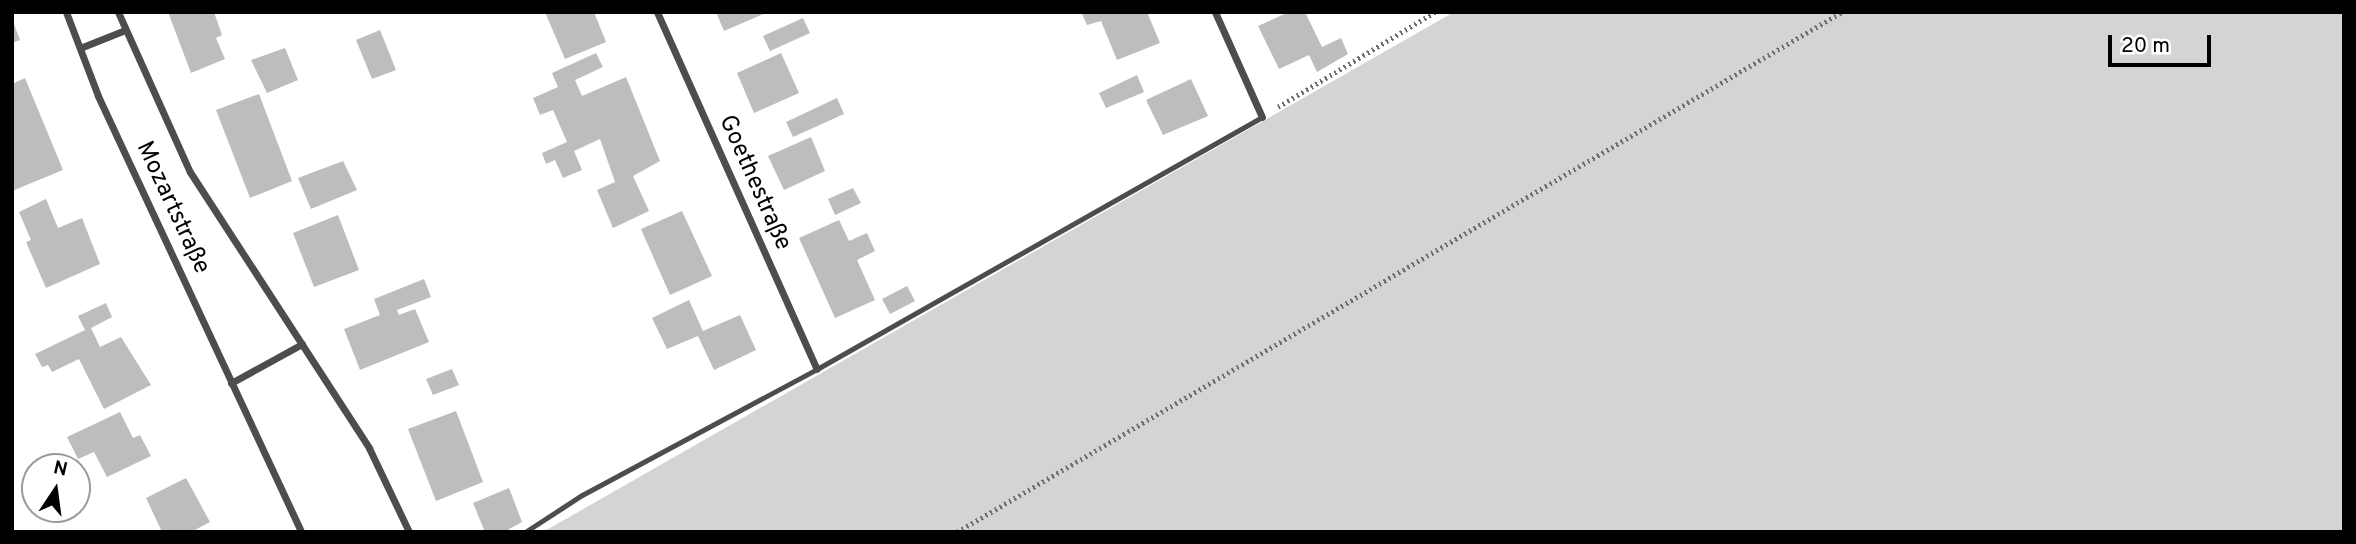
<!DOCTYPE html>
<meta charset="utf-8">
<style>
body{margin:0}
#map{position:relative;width:2356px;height:544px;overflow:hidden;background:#fff;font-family:Overpass,sans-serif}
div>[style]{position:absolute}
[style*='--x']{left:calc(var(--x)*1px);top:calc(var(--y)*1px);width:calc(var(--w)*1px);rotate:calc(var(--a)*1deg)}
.green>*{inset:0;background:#d4d4d4}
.building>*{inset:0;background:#bdbdbd}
.path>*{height:4.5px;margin-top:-2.25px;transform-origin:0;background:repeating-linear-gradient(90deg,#6f6f6f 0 2px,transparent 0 5.5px)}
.lane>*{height:5px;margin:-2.5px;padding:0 2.5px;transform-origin:2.5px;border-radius:2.5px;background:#4d4d4d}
.street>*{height:7px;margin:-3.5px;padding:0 3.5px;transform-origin:3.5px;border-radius:3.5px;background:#4d4d4d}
span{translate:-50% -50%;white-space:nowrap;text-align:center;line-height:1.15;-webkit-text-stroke:6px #fff;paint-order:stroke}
.street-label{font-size:24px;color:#000}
.frame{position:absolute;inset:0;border:14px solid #000;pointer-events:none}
.north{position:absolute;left:21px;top:453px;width:70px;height:70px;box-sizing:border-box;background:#fff;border:2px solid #999;border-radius:50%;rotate:13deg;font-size:19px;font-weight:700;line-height:28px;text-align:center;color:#000}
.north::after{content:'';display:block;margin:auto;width:24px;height:32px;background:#000;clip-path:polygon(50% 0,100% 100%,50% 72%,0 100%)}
.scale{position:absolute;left:2108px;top:35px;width:103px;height:32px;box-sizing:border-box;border:4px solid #000;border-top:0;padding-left:9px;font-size:21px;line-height:24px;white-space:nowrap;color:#000;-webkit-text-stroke:5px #fff;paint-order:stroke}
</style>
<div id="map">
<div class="green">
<i style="clip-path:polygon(1454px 12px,2344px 12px,2344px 532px,543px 532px)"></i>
</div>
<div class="building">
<i style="clip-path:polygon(168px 12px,214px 12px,222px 35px,216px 38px,225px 59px,191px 73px)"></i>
<i style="clip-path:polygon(545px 12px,594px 12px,606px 42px,565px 59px)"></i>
<i style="clip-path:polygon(716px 12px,768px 12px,724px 31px)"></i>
<i style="clip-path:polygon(1081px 12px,1147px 12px,1160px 43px,1117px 60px,1101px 21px,1087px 25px)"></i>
<i style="clip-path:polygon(1289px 12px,1305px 12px,1322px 47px,1341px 38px,1348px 54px,1317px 72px,1309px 55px,1279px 69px,1258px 26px)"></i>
<i style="clip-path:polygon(803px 18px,810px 33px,770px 51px,763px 36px)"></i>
<i style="clip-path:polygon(12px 19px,20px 40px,12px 43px)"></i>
<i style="clip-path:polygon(380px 30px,396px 70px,372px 79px,356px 40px)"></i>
<i style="clip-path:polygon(285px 48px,298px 80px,267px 93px,251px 60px)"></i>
<i style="clip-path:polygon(596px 53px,603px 67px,575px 80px,582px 96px,626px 77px,660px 161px,633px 176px,649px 211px,613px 228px,597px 190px,615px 182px,600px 139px,574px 151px,582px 170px,563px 178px,555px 160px,546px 164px,542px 153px,567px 142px,553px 110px,540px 115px,533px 98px,558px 87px,552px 73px)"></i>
<i style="clip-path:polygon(781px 53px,799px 93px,754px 113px,737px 73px)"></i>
<i style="clip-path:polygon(1137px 75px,1144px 92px,1106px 108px,1099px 93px)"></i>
<i style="clip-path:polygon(25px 78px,63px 170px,12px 191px,12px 84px)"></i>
<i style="clip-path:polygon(1191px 79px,1208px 116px,1163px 135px,1146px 100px)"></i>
<i style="clip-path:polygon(259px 94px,292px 181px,250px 198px,216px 110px)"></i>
<i style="clip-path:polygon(837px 98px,844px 114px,793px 137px,786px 122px)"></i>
<i style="clip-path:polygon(811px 137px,825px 171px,784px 190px,768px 156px)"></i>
<i style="clip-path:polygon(343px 161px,357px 190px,311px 209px,298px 178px)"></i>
<i style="clip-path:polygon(853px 188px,861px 203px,835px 215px,828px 199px)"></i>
<i style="clip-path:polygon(46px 199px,58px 228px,82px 218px,100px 264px,46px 288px,26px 242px,31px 240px,19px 212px)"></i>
<i style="clip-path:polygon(682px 211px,712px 276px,670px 295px,641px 229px)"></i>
<i style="clip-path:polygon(338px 215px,359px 270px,314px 287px,293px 233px)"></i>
<i style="clip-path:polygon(839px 220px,849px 241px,867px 233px,875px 251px,857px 260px,875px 300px,835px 318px,799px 238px)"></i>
<i style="clip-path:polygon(424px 279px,431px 297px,397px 310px,399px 315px,415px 309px,429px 342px,360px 370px,344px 329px,380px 315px,374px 299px)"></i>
<i style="clip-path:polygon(907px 286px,915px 301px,890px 314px,882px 299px)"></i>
<i style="clip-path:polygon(689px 300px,703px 331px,740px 315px,756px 350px,714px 370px,698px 336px,667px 349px,652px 318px)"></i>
<i style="clip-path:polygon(106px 303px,112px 317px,91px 328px,100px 347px,121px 337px,151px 385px,104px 409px,79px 359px,52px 372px,48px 365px,42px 367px,35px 354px,85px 330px,78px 316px)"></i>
<i style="clip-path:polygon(452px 369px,459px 385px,433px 395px,426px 379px)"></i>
<i style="clip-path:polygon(456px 411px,483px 482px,436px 501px,408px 429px)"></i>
<i style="clip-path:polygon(120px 412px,133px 438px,140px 435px,151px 456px,107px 477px,94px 452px,78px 459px,67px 437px)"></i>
<i style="clip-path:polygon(186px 478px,210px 522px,191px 532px,162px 532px,146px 498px)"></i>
<i style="clip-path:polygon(509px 488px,522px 522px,504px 532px,485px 532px,473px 503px)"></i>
</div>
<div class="path">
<i style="--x:1278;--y:107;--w:184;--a:-31.2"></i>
<i style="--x:957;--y:532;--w:1026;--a:-30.44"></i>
</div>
<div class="lane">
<i style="--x:525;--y:532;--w:68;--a:-33"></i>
<i style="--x:582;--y:495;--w:267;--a:-28.2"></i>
<i style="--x:817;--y:369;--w:511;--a:-29.52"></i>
</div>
<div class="street">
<i style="--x:66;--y:12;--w:90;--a:69.1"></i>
<i style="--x:98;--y:96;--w:481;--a:65"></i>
<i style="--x:118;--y:12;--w:175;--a:65.8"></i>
<i style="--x:190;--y:172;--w:329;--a:57"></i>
<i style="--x:369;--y:448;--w:93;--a:64.5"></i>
<i style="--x:657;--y:12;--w:391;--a:65.9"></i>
<i style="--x:1215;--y:12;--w:115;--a:65.9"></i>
<i style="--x:80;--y:48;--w:48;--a:-21.8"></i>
<i style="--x:231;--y:383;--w:81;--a:-28.8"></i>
</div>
<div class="street-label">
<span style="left:754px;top:183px;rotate:66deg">Goethestraße</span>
<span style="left:172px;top:208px;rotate:65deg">Mozartstraße</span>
</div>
<div class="frame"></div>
<div class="north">N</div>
<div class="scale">20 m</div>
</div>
